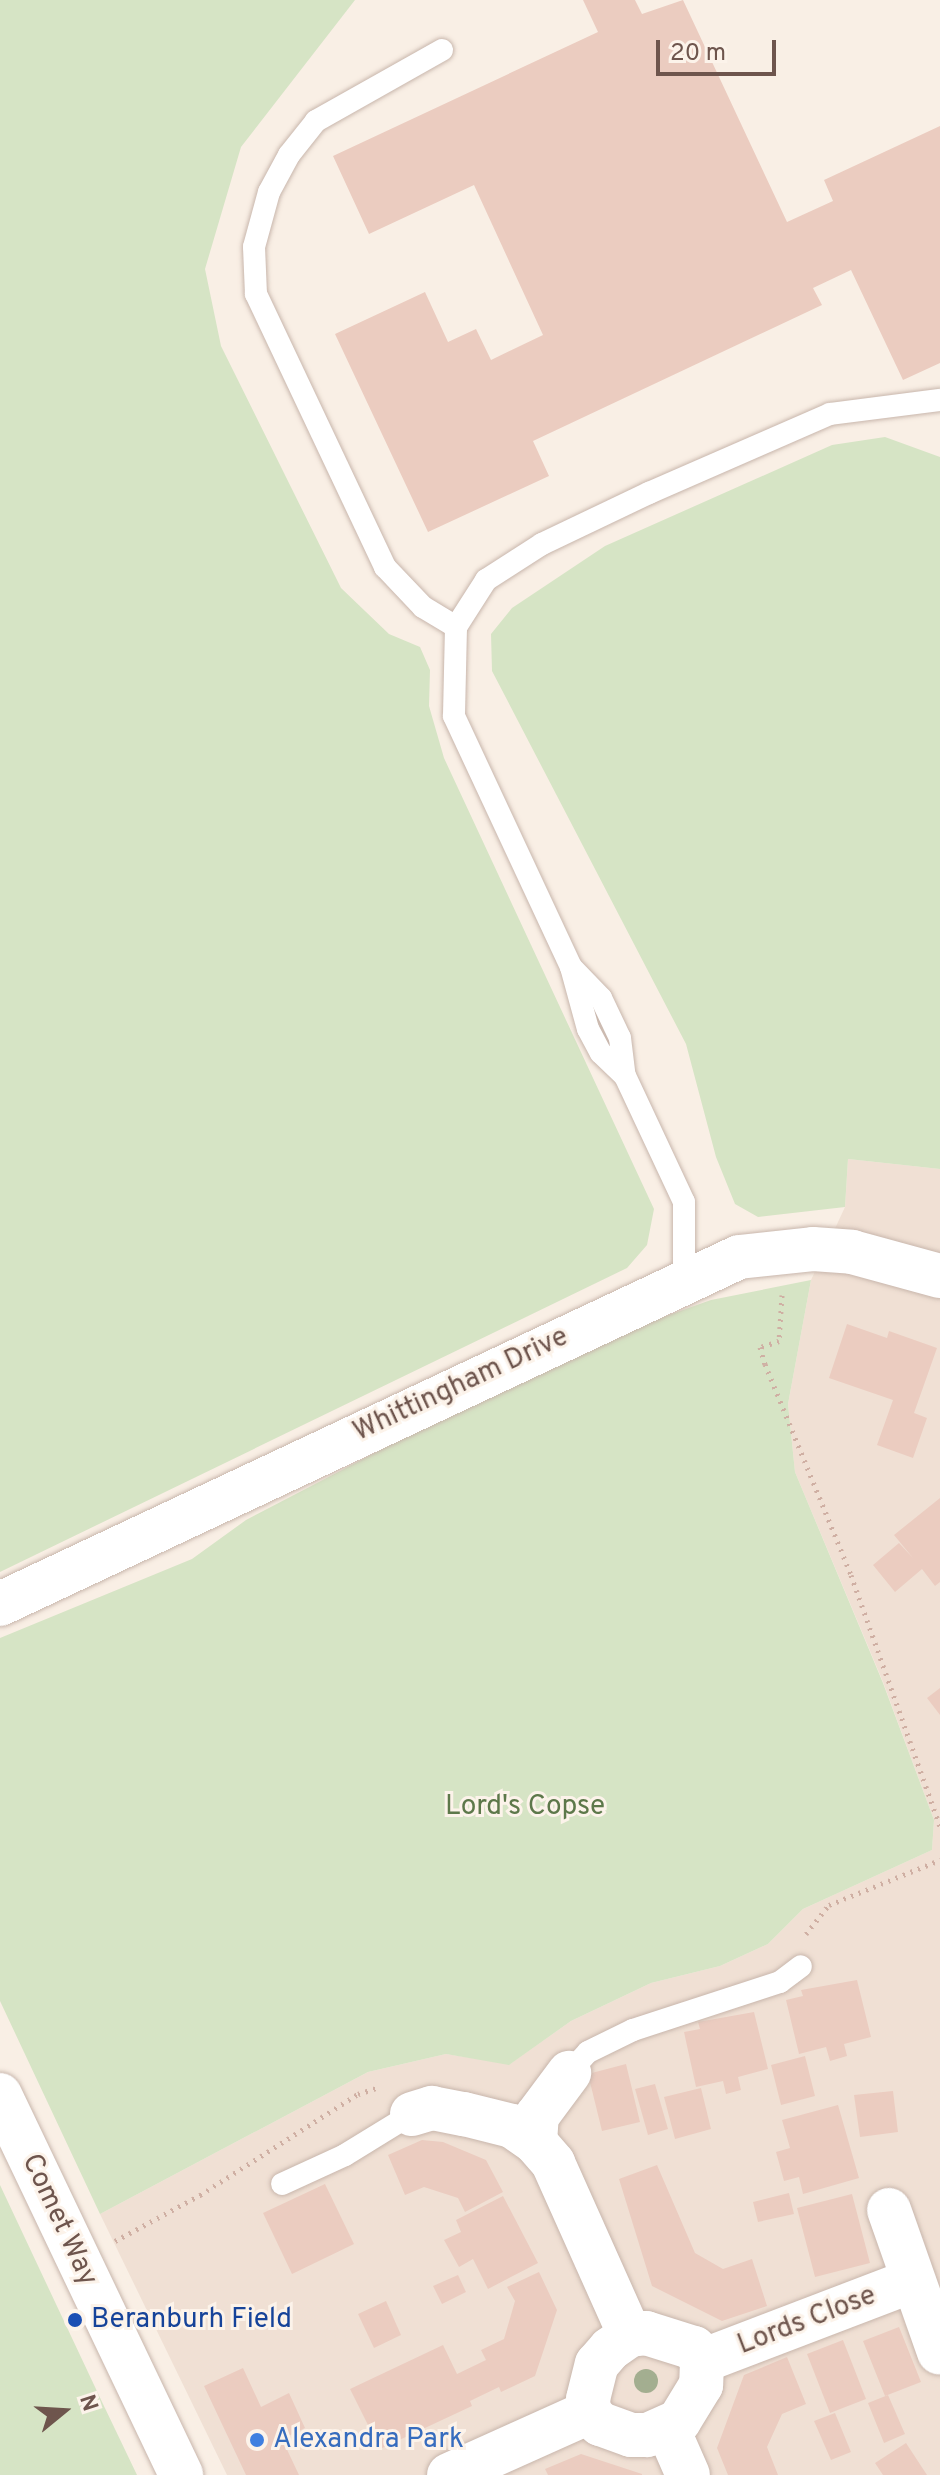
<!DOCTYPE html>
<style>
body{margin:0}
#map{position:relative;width:940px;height:2475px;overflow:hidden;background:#f9efe5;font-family:Overpass,sans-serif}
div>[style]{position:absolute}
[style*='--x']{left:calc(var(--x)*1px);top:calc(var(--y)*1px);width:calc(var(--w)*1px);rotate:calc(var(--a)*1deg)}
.residential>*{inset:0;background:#f0e0d4}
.green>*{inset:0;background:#d6e4c5}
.building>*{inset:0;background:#ebccc0}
.path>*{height:5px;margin-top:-2.5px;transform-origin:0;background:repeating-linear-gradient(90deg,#cfafa3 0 2px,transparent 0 8px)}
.roads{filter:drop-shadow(0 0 2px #c8b6ac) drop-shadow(0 0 2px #c8b6ac)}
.service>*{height:22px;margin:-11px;padding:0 11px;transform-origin:11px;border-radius:11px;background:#fff}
.minor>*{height:44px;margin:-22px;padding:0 22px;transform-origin:22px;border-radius:22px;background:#fff}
.trees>*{width:24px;height:24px;margin:-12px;border-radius:50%;background:#a3ae90}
.dots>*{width:22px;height:22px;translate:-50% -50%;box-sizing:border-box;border:4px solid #fcf3ea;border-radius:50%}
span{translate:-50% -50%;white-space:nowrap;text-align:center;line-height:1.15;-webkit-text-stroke:6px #fcf3ea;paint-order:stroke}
.street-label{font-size:28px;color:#6e554d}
.park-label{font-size:28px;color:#5d784a}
.transit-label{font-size:28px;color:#164399}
.left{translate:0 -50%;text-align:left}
.shop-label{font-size:28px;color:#366cbe}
.north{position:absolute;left:24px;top:2371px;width:80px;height:80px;-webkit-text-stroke:6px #fcf3ea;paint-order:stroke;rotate:72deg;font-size:22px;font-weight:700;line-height:32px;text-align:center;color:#6e554d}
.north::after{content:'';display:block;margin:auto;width:28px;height:36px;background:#6e554d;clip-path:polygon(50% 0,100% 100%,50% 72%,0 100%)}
.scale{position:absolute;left:656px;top:40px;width:120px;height:36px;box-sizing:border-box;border:4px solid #6e554d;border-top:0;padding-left:10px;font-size:24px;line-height:28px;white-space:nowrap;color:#6e554d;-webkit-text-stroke:6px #fcf3ea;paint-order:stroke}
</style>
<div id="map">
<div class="residential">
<i style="clip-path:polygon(848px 1159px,940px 1169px,940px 2475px,227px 2475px,100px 2214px,368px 2072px,446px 2054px,510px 2064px,571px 2021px,651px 1983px,720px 1966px,768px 1944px,803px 1909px,932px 1850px,934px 1820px,883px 1682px,795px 1472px,788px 1404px,811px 1280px,845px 1207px)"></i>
</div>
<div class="green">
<i style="clip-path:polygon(0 0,355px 0,241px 147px,205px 269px,221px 346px,341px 588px,389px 634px,420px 647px,430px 670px,429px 706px,444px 758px,654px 1209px,647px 1245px,627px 1268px,0 1572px)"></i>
<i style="clip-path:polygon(885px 437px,940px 457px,940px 1169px,848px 1159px,845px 1207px,758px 1217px,735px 1204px,716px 1157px,686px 1044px,492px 671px,491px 634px,512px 608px,605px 546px,832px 445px)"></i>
<i style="clip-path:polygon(811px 1280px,788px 1404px,795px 1472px,883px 1683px,934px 1820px,932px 1850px,803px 1909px,768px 1944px,720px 1966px,651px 1983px,571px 2021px,509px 2065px,446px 2054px,368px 2072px,100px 2214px,0 2001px,0 1638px,192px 1559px,246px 1520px,576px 1348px,711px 1300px)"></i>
<i style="clip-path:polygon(0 2185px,103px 2404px,137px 2475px,0 2475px)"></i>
</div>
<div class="building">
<i style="clip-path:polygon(583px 0,635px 0,642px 14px,683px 0,787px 222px,833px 201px,824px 180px,940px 126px,940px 363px,903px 380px,851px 270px,813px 288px,822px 305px,533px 441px,549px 476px,428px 532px,335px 334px,425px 292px,448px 342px,476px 329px,491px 360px,543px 335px,474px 185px,369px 234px,333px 156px,598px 32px)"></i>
<i style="clip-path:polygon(847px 1324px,887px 1338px,889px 1331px,937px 1348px,914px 1413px,927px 1418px,913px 1458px,877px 1445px,893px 1400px,829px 1378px)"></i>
<i style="clip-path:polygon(940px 1498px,940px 1582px,935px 1586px,922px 1569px,895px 1592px,873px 1565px,899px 1543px,913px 1558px,894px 1535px)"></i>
<i style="clip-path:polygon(940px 1688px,940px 1715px,927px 1698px)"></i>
<i style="clip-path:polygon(857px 1980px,871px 2037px,844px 2044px,847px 2056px,830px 2061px,826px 2047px,799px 2054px,786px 2000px,803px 1996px,801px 1990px)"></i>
<i style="clip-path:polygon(754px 2012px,768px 2069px,738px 2077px,741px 2090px,726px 2094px,723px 2081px,696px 2087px,684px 2032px,700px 2029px,698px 2022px)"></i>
<i style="clip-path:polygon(805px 2056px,815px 2096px,781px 2105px,771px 2065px)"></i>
<i style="clip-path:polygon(626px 2064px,640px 2122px,602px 2131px,588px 2074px)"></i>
<i style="clip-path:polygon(655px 2084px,668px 2129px,648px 2135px,635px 2089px)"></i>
<i style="clip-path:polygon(701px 2088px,711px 2129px,675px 2139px,664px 2097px)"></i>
<i style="clip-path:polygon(893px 2091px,898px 2132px,860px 2137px,854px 2095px)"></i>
<i style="clip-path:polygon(838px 2105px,859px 2178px,803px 2194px,799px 2177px,784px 2181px,776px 2152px,790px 2148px,782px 2120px)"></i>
<i style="clip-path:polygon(422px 2140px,443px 2142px,486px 2160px,503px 2192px,465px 2212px,458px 2198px,424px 2187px,405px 2195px,388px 2155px)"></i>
<i style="clip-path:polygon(657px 2165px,695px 2253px,723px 2269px,752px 2259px,767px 2306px,722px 2321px,652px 2286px,619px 2179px)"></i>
<i style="clip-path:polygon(325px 2184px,354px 2244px,292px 2274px,263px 2213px)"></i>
<i style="clip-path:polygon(789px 2193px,794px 2214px,758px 2222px,753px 2202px)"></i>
<i style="clip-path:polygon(852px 2194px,870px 2263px,815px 2277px,797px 2208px)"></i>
<i style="clip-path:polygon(503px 2196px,538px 2263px,488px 2289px,473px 2259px,459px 2267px,444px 2240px,461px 2232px,456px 2220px)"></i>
<i style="clip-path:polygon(539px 2272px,557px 2310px,535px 2376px,501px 2392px,499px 2387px,470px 2401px,472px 2406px,380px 2449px,350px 2389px,443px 2345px,457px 2374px,486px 2360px,481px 2350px,504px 2339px,515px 2301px,507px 2287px)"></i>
<i style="clip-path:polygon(458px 2275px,466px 2292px,442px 2304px,433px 2286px)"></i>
<i style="clip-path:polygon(386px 2301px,401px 2335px,374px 2348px,358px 2314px)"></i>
<i style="clip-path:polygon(899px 2327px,921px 2382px,885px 2396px,863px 2341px)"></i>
<i style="clip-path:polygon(843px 2340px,866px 2399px,830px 2413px,807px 2354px)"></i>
<i style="clip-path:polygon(787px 2357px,806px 2404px,782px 2414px,767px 2447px,778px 2475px,728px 2475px,717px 2448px,744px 2375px)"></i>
<i style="clip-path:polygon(243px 2368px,261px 2407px,289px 2393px,305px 2428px,282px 2439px,299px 2475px,246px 2475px,204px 2386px)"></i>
<i style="clip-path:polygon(888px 2395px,905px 2434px,884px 2443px,868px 2403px)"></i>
<i style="clip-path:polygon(835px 2413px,851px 2452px,831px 2460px,814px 2421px)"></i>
<i style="clip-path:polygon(906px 2443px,927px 2475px,883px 2475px,875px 2463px)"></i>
<i style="clip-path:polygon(581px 2454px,642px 2474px,642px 2475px,548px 2475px,545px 2469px)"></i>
</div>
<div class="path">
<i style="--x:782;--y:1295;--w:46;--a:93.7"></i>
<i style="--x:779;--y:1341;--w:20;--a:162"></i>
<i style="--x:760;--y:1347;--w:18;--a:74"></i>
<i style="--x:765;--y:1364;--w:228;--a:67.8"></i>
<i style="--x:851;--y:1575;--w:267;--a:70.5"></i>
<i style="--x:806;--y:1934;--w:37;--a:-52"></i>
<i style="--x:829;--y:1905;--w:120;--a:-22.1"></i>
<i style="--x:115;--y:2241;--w:97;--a:-28.4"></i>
<i style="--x:200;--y:2195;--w:188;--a:-32.6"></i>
<i style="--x:358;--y:2094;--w:22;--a:-18"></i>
</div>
<div class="roads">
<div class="service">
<i style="--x:442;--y:50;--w:145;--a:150.6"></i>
<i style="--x:316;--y:121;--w:43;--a:128.5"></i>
<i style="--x:289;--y:155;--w:42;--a:118.4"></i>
<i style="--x:269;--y:192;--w:57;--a:105.3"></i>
<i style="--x:254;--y:247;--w:47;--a:87.6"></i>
<i style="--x:256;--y:294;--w:302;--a:64.7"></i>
<i style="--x:385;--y:567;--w:55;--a:46.5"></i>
<i style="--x:423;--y:607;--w:39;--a:31"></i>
<i style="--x:456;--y:627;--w:89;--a:91.3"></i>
<i style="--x:454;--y:716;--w:277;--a:65"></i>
<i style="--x:571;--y:967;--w:64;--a:74.7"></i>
<i style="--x:588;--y:1029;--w:27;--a:62"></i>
<i style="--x:601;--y:1053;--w:33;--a:44"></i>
<i style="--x:625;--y:1076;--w:139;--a:64.9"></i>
<i style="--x:684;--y:1202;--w:77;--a:90"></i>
<i style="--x:456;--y:627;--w:56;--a:-57.4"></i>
<i style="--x:486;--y:580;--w:67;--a:-32.7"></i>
<i style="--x:542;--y:544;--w:119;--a:-25.5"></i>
<i style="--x:649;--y:493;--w:197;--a:-23.6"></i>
<i style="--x:830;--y:414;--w:111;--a:-7.3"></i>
<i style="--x:571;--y:967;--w:43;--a:45.9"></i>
<i style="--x:601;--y:998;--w:44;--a:64.6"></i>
<i style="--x:620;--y:1038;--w:38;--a:83"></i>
<i style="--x:569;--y:2073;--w:28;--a:-48"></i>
<i style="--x:588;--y:2052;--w:50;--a:-26.1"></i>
<i style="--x:633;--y:2030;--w:155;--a:-18.1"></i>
<i style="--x:780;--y:1982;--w:26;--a:-37"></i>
<i style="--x:282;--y:2184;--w:69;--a:-24.7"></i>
<i style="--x:345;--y:2155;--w:79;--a:-31.5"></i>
</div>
<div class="minor">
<i style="--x:0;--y:1604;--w:816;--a:-25.15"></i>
<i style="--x:739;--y:1257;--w:74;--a:-6.2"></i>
<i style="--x:813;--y:1249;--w:39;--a:4"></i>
<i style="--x:852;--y:1252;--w:91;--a:15.3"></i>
<i style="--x:0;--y:2095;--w:421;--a:64.5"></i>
<i style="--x:412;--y:2114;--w:21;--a:-17"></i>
<i style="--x:432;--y:2108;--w:33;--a:11"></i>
<i style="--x:464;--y:2114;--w:49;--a:14"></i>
<i style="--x:512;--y:2126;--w:28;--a:35"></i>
<i style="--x:535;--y:2142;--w:28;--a:49"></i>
<i style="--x:553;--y:2163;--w:188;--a:65.9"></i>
<i style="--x:535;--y:2142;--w:26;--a:-86"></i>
<i style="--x:537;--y:2116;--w:54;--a:-53.3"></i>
<i style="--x:889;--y:2210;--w:151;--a:70.6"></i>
<i style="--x:646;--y:2333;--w:50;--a:17.4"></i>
<i style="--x:694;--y:2348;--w:15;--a:58"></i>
<i style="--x:702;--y:2361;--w:24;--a:92"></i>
<i style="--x:701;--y:2385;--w:42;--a:121.4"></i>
<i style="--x:679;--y:2421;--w:35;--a:156"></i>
<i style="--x:647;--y:2435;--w:16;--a:180"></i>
<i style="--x:631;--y:2435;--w:33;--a:-160"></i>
<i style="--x:600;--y:2424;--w:16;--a:-133"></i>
<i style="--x:589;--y:2412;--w:13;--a:-94"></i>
<i style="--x:588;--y:2399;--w:36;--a:-76"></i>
<i style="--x:597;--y:2364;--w:20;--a:-49"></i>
<i style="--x:610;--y:2349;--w:24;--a:-35"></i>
<i style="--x:630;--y:2335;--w:16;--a:-7"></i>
<i style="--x:702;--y:2361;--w:225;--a:-20.9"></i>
<i style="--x:667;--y:2427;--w:52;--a:66.4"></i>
<i style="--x:449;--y:2475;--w:154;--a:-24.2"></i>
</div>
</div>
<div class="trees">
<i style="left:646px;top:2381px"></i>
</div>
<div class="dots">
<i style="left:75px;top:2320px;background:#1a4fb4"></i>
<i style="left:257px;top:2440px;background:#3f7fe0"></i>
</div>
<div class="street-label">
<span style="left:461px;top:1385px;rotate:-25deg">Whittingham Drive</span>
<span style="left:59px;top:2220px;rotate:65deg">Comet Way</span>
<span style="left:807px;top:2321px;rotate:-21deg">Lords Close</span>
</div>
<div class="park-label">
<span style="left:525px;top:1807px">Lord's Copse</span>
</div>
<div class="transit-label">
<span class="left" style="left:91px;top:2320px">Beranburh Field</span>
</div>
<div class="shop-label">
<span class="left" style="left:273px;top:2440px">Alexandra Park</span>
</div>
<div class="north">N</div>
<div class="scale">20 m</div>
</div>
